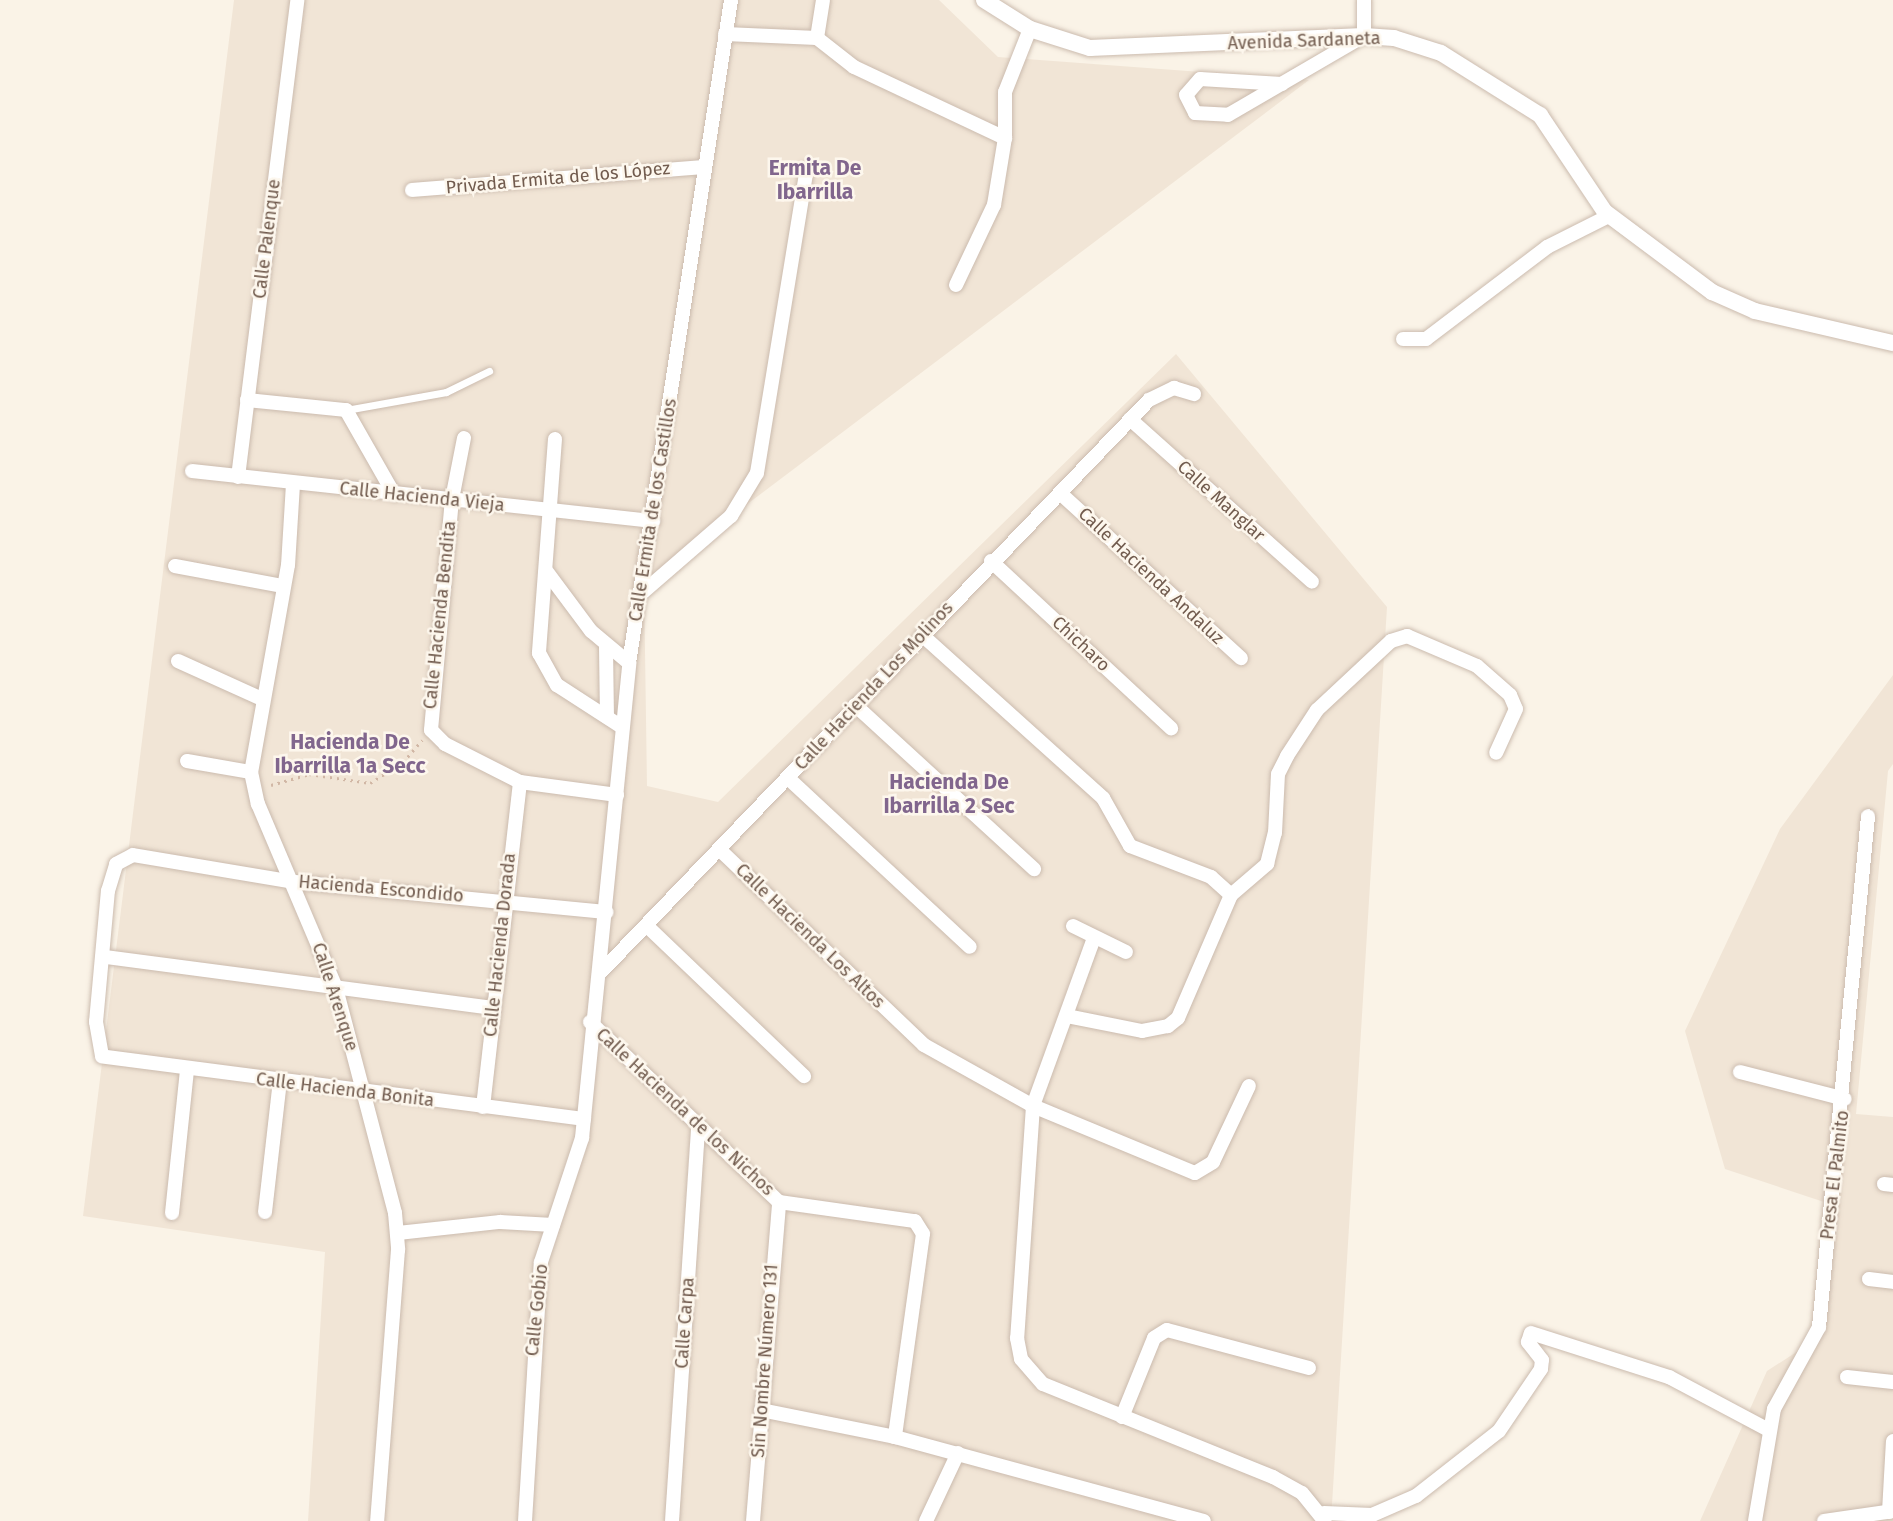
<!DOCTYPE html>
<meta charset="utf-8">
<style>
body{margin:0}
#map{position:relative;width:1893px;height:1521px;overflow:hidden;background:#faf3e7;font-family:"Fira Sans",sans-serif}
div>[style]{position:absolute}
[style*='--x']{left:calc(var(--x)*1px);top:calc(var(--y)*1px);width:calc(var(--w)*1px);rotate:calc(var(--a)*1deg)}
.residential>*{inset:0;background:#f1e5d6}
.path>*{height:2.5px;margin-top:-1.25px;transform-origin:0;background:repeating-linear-gradient(90deg,#d1b7a5 0 2px,transparent 0 7px)}
.roads{filter:drop-shadow(0 0 2px #cbbbae) drop-shadow(0 0 2px #cbbbae)}
.service>*{height:7px;margin:-3.5px;padding:0 3.5px;transform-origin:3.5px;border-radius:3.5px;background:#fff}
.minor>*{height:14px;margin:-7px;padding:0 7px;transform-origin:7px;border-radius:7px;background:#fff}
.tertiary>*{height:16px;margin:-8px;padding:0 8px;transform-origin:8px;border-radius:8px;background:#fff}
span{translate:-50% -50%;white-space:nowrap;text-align:center;line-height:1.15;-webkit-text-stroke:5px #fdf7ed;paint-order:stroke}
.street-label{font-size:18px;color:#715b4e}
.quarter-label{font-size:21px;color:#81668d;font-weight:700}
</style>
<div id="map">
<div class="residential">
<i style="clip-path:polygon(234px 0,939px 0,998px 57px,1309px 80px,644px 582px,647px 786px,718px 802px,1176px 354px,1387px 607px,1331px 1521px,308px 1521px,325px 1252px,83px 1216px)"></i>
<i style="clip-path:polygon(1893px 675px,1893px 764px,1888px 771px,1856px 1114px,1893px 1117px,1893px 1521px,1700px 1521px,1767px 1371px,1815px 1340px,1827px 1203px,1725px 1169px,1685px 1031px,1780px 829px)"></i>
</div>
<div class="path">
<i style="--x:271;--y:785;--w:40;--a:-16"></i>
<i style="--x:309;--y:774;--w:62;--a:8.4"></i>
<i style="--x:370;--y:783;--w:39;--a:-32"></i>
<i style="--x:403;--y:762;--w:29;--a:-49"></i>
</div>
<div class="roads">
<div class="service">
<i style="--x:346;--y:410;--w:102;--a:-10.2"></i>
<i style="--x:446;--y:392;--w:48;--a:-26"></i>
</div>
<div class="minor">
<i style="--x:725;--y:34;--w:92;--a:2.5"></i>
<i style="--x:817;--y:38;--w:47;--a:38.1"></i>
<i style="--x:854;--y:67;--w:167;--a:25.2"></i>
<i style="--x:817;--y:38;--w:38;--a:-81"></i>
<i style="--x:1282;--y:84;--w:82;--a:-176.5"></i>
<i style="--x:1200;--y:79;--w:21;--a:131"></i>
<i style="--x:1186;--y:95;--w:20;--a:63"></i>
<i style="--x:1195;--y:113;--w:33;--a:3"></i>
<i style="--x:1228;--y:115;--w:157;--a:-30.2"></i>
<i style="--x:1364;--y:36;--w:36;--a:-90"></i>
<i style="--x:412;--y:190;--w:292;--a:-4.5"></i>
<i style="--x:956;--y:285;--w:89;--a:-64.6"></i>
<i style="--x:994;--y:205;--w:68;--a:-80.7"></i>
<i style="--x:1005;--y:138;--w:46;--a:-90"></i>
<i style="--x:1005;--y:92;--w:68;--a:-68.4"></i>
<i style="--x:1403;--y:339;--w:23;--a:0"></i>
<i style="--x:1426;--y:339;--w:152;--a:-37.2"></i>
<i style="--x:1547;--y:247;--w:69;--a:-26.6"></i>
<i style="--x:247;--y:400;--w:100;--a:5.8"></i>
<i style="--x:346;--y:410;--w:97;--a:60.3"></i>
<i style="--x:1130;--y:419;--w:244;--a:41.8"></i>
<i style="--x:464;--y:438;--w:62;--a:101.1"></i>
<i style="--x:452;--y:499;--w:232;--a:95.2"></i>
<i style="--x:431;--y:730;--w:20;--a:45"></i>
<i style="--x:445;--y:744;--w:84;--a:26.9"></i>
<i style="--x:520;--y:782;--w:98;--a:7.6"></i>
<i style="--x:555;--y:439;--w:215;--a:94.3"></i>
<i style="--x:539;--y:653;--w:37;--a:61"></i>
<i style="--x:557;--y:685;--w:77;--a:32.9"></i>
<i style="--x:192;--y:471;--w:464;--a:6.2"></i>
<i style="--x:238;--y:477;--w:481;--a:-82.9"></i>
<i style="--x:293;--y:484;--w:81;--a:93.5"></i>
<i style="--x:288;--y:565;--w:210;--a:100.1"></i>
<i style="--x:251;--y:772;--w:33;--a:78"></i>
<i style="--x:258;--y:804;--w:200;--a:67"></i>
<i style="--x:336;--y:988;--w:233;--a:75.3"></i>
<i style="--x:395;--y:1213;--w:37;--a:85"></i>
<i style="--x:398;--y:1250;--w:272;--a:94.4"></i>
<i style="--x:1060;--y:493;--w:245;--a:42.4"></i>
<i style="--x:991;--y:561;--w:246;--a:42.9"></i>
<i style="--x:175;--y:566;--w:110;--a:10.5"></i>
<i style="--x:547;--y:572;--w:74;--a:53.3"></i>
<i style="--x:591;--y:631;--w:50;--a:40.1"></i>
<i style="--x:642;--y:593;--w:118;--a:-40.9"></i>
<i style="--x:731;--y:516;--w:50;--a:-58.8"></i>
<i style="--x:757;--y:473;--w:308;--a:-80.7"></i>
<i style="--x:922;--y:635;--w:244;--a:42"></i>
<i style="--x:1103;--y:798;--w:55;--a:60.6"></i>
<i style="--x:1130;--y:846;--w:87;--a:20.9"></i>
<i style="--x:1211;--y:877;--w:27;--a:42"></i>
<i style="--x:1231;--y:895;--w:134;--a:113.3"></i>
<i style="--x:1178;--y:1018;--w:13;--a:141"></i>
<i style="--x:1168;--y:1026;--w:26;--a:169"></i>
<i style="--x:1142;--y:1031;--w:76;--a:-168.7"></i>
<i style="--x:606;--y:647;--w:70;--a:89.2"></i>
<i style="--x:178;--y:661;--w:90;--a:24.3"></i>
<i style="--x:855;--y:705;--w:243;--a:42.5"></i>
<i style="--x:187;--y:761;--w:65;--a:9.8"></i>
<i style="--x:788;--y:778;--w:248;--a:42.9"></i>
<i style="--x:720;--y:850;--w:282;--a:43.7"></i>
<i style="--x:924;--y:1045;--w:125;--a:29.2"></i>
<i style="--x:1033;--y:1106;--w:175;--a:22.5"></i>
<i style="--x:1195;--y:1173;--w:21;--a:-31"></i>
<i style="--x:1213;--y:1162;--w:84;--a:-64.7"></i>
<i style="--x:1231;--y:895;--w:48;--a:-40.7"></i>
<i style="--x:1267;--y:864;--w:32;--a:-76"></i>
<i style="--x:1275;--y:833;--w:59;--a:-87.1"></i>
<i style="--x:1278;--y:774;--w:20;--a:-63"></i>
<i style="--x:1287;--y:756;--w:55;--a:-56.9"></i>
<i style="--x:1317;--y:710;--w:101;--a:-43"></i>
<i style="--x:1391;--y:641;--w:17;--a:-17"></i>
<i style="--x:1407;--y:636;--w:76;--a:23.2"></i>
<i style="--x:1477;--y:666;--w:44;--a:41.3"></i>
<i style="--x:1510;--y:695;--w:15;--a:67"></i>
<i style="--x:1516;--y:709;--w:48;--a:114.4"></i>
<i style="--x:1073;--y:926;--w:59;--a:26.1"></i>
<i style="--x:648;--y:927;--w:216;--a:43.7"></i>
<i style="--x:1094;--y:938;--w:179;--a:110"></i>
<i style="--x:1033;--y:1106;--w:233;--a:93.9"></i>
<i style="--x:1017;--y:1338;--w:21;--a:79"></i>
<i style="--x:1021;--y:1359;--w:33;--a:49"></i>
<i style="--x:1043;--y:1384;--w:248;--a:22"></i>
<i style="--x:1273;--y:1477;--w:33;--a:29"></i>
<i style="--x:1302;--y:1493;--w:36;--a:51"></i>
<i style="--x:106;--y:957;--w:391;--a:7.5"></i>
<i style="--x:601;--y:972;--w:792;--a:-46.23"></i>
<i style="--x:1149;--y:400;--w:28;--a:-26"></i>
<i style="--x:1174;--y:388;--w:21;--a:17"></i>
<i style="--x:590;--y:1022;--w:261;--a:43.6"></i>
<i style="--x:779;--y:1202;--w:137;--a:8"></i>
<i style="--x:915;--y:1221;--w:15;--a:58"></i>
<i style="--x:923;--y:1234;--w:205;--a:97.9"></i>
<i style="--x:1740;--y:1072;--w:108;--a:14.4"></i>
<i style="--x:483;--y:1107;--w:327;--a:-83.5"></i>
<i style="--x:584;--y:1119;--w:486;--a:-172.6"></i>
<i style="--x:102;--y:1056;--w:35;--a:-100"></i>
<i style="--x:96;--y:1022;--w:132;--a:-84.8"></i>
<i style="--x:108;--y:891;--w:28;--a:-73"></i>
<i style="--x:116;--y:864;--w:19;--a:-28"></i>
<i style="--x:133;--y:855;--w:163;--a:9.5"></i>
<i style="--x:294;--y:882;--w:314;--a:5.5"></i>
<i style="--x:1884;--y:1184;--w:9;--a:6"></i>
<i style="--x:265;--y:1212;--w:132;--a:-83.5"></i>
<i style="--x:172;--y:1213;--w:144;--a:-84"></i>
<i style="--x:398;--y:1233;--w:103;--a:-6.2"></i>
<i style="--x:500;--y:1222;--w:53;--a:3.2"></i>
<i style="--x:1869;--y:1279;--w:24;--a:7"></i>
<i style="--x:1847;--y:1377;--w:46;--a:6.2"></i>
<i style="--x:761;--y:1410;--w:137;--a:11.4"></i>
<i style="--x:895;--y:1437;--w:320;--a:15.2"></i>
<i style="--x:1122;--y:1417;--w:85;--a:-67.9"></i>
<i style="--x:1154;--y:1338;--w:15;--a:-32"></i>
<i style="--x:1167;--y:1330;--w:147;--a:15"></i>
<i style="--x:1889;--y:1512;--w:71;--a:-86.8"></i>
<i style="--x:1324;--y:1513;--w:48;--a:2.4"></i>
<i style="--x:1372;--y:1515;--w:48;--a:-23.4"></i>
<i style="--x:1416;--y:1496;--w:105;--a:-38.1"></i>
<i style="--x:1499;--y:1431;--w:75;--a:-55.9"></i>
<i style="--x:1541;--y:1369;--w:9;--a:-84"></i>
<i style="--x:1542;--y:1360;--w:23;--a:-128"></i>
<i style="--x:1528;--y:1342;--w:9;--a:-72"></i>
<i style="--x:1531;--y:1333;--w:145;--a:17.7"></i>
<i style="--x:1669;--y:1377;--w:111;--a:28"></i>
<i style="--x:525;--y:1521;--w:259;--a:-86.5"></i>
<i style="--x:541;--y:1262;--w:131;--a:-71.7"></i>
<i style="--x:582;--y:1138;--w:477;--a:-84.3"></i>
<i style="--x:629;--y:663;--w:671;--a:-81.25"></i>
<i style="--x:672;--y:1521;--w:396;--a:-86.2"></i>
<i style="--x:753;--y:1521;--w:320;--a:-85.3"></i>
<i style="--x:926;--y:1521;--w:75;--a:-64.8"></i>
<i style="--x:1755;--y:1521;--w:114;--a:-80.4"></i>
<i style="--x:1774;--y:1409;--w:94;--a:-61.2"></i>
<i style="--x:1819;--y:1327;--w:513;--a:-84.52"></i>
<i style="--x:1824;--y:1521;--w:70;--a:-8.2"></i>
</div>
<div class="tertiary">
<i style="--x:984;--y:0;--w:54;--a:32.2"></i>
<i style="--x:1030;--y:29;--w:63;--a:17.6"></i>
<i style="--x:1090;--y:48;--w:274;--a:-2.5"></i>
<i style="--x:1364;--y:36;--w:30;--a:4"></i>
<i style="--x:1394;--y:38;--w:49;--a:17.7"></i>
<i style="--x:1441;--y:53;--w:117;--a:32.1"></i>
<i style="--x:1540;--y:115;--w:117;--a:56.2"></i>
<i style="--x:1605;--y:212;--w:134;--a:36.8"></i>
<i style="--x:1712;--y:292;--w:47;--a:23.8"></i>
<i style="--x:1755;--y:311;--w:142;--a:13.1"></i>
</div>
</div>
<div class="street-label">
<span style="left:1304px;top:41px;rotate:-2deg">Avenida Sardaneta</span>
<span style="left:558px;top:178px;rotate:-5deg">Privada Ermita de los López</span>
<span style="left:267px;top:239px;rotate:-83deg">Calle Palenque</span>
<span style="left:422px;top:497px;rotate:6deg">Calle Hacienda Vieja</span>
<span style="left:1221px;top:501px;rotate:42deg">Calle Manglar</span>
<span style="left:653px;top:510px;rotate:-81deg">Calle Ermita de los Castillos</span>
<span style="left:1151px;top:576px;rotate:43deg">Calle Hacienda Andaluz</span>
<span style="left:440px;top:615px;rotate:-84deg">Calle Hacienda Bendita</span>
<span style="left:1081px;top:644px;rotate:43deg">Chicharo</span>
<span style="left:874px;top:686px;rotate:-47deg">Calle Hacienda Los Molinos</span>
<span style="left:381px;top:889px;rotate:5deg">Hacienda Escondido</span>
<span style="left:810px;top:936px;rotate:44deg">Calle Hacienda Los Altos</span>
<span style="left:500px;top:945px;rotate:-84deg">Calle Hacienda Dorada</span>
<span style="left:335px;top:997px;rotate:72deg">Calle Arenque</span>
<span style="left:345px;top:1090px;rotate:7deg">Calle Hacienda Bonita</span>
<span style="left:685px;top:1112px;rotate:43deg">Calle Hacienda de los Nichos</span>
<span style="left:1835px;top:1175px;rotate:-83deg">Presa El Palmito</span>
<span style="left:537px;top:1310px;rotate:-84deg">Calle Gobio</span>
<span style="left:685px;top:1323px;rotate:-86deg">Calle Carpa</span>
<span style="left:765px;top:1361px;rotate:-86deg">Sin Nombre Número 131</span>
</div>
<div class="quarter-label">
<span style="left:815px;top:180px">Ermita De<br>Ibarrilla</span>
<span style="left:350px;top:754px">Hacienda De<br>Ibarrilla 1a Secc</span>
<span style="left:949px;top:794px">Hacienda De<br>Ibarrilla 2 Sec</span>
</div>
</div>
